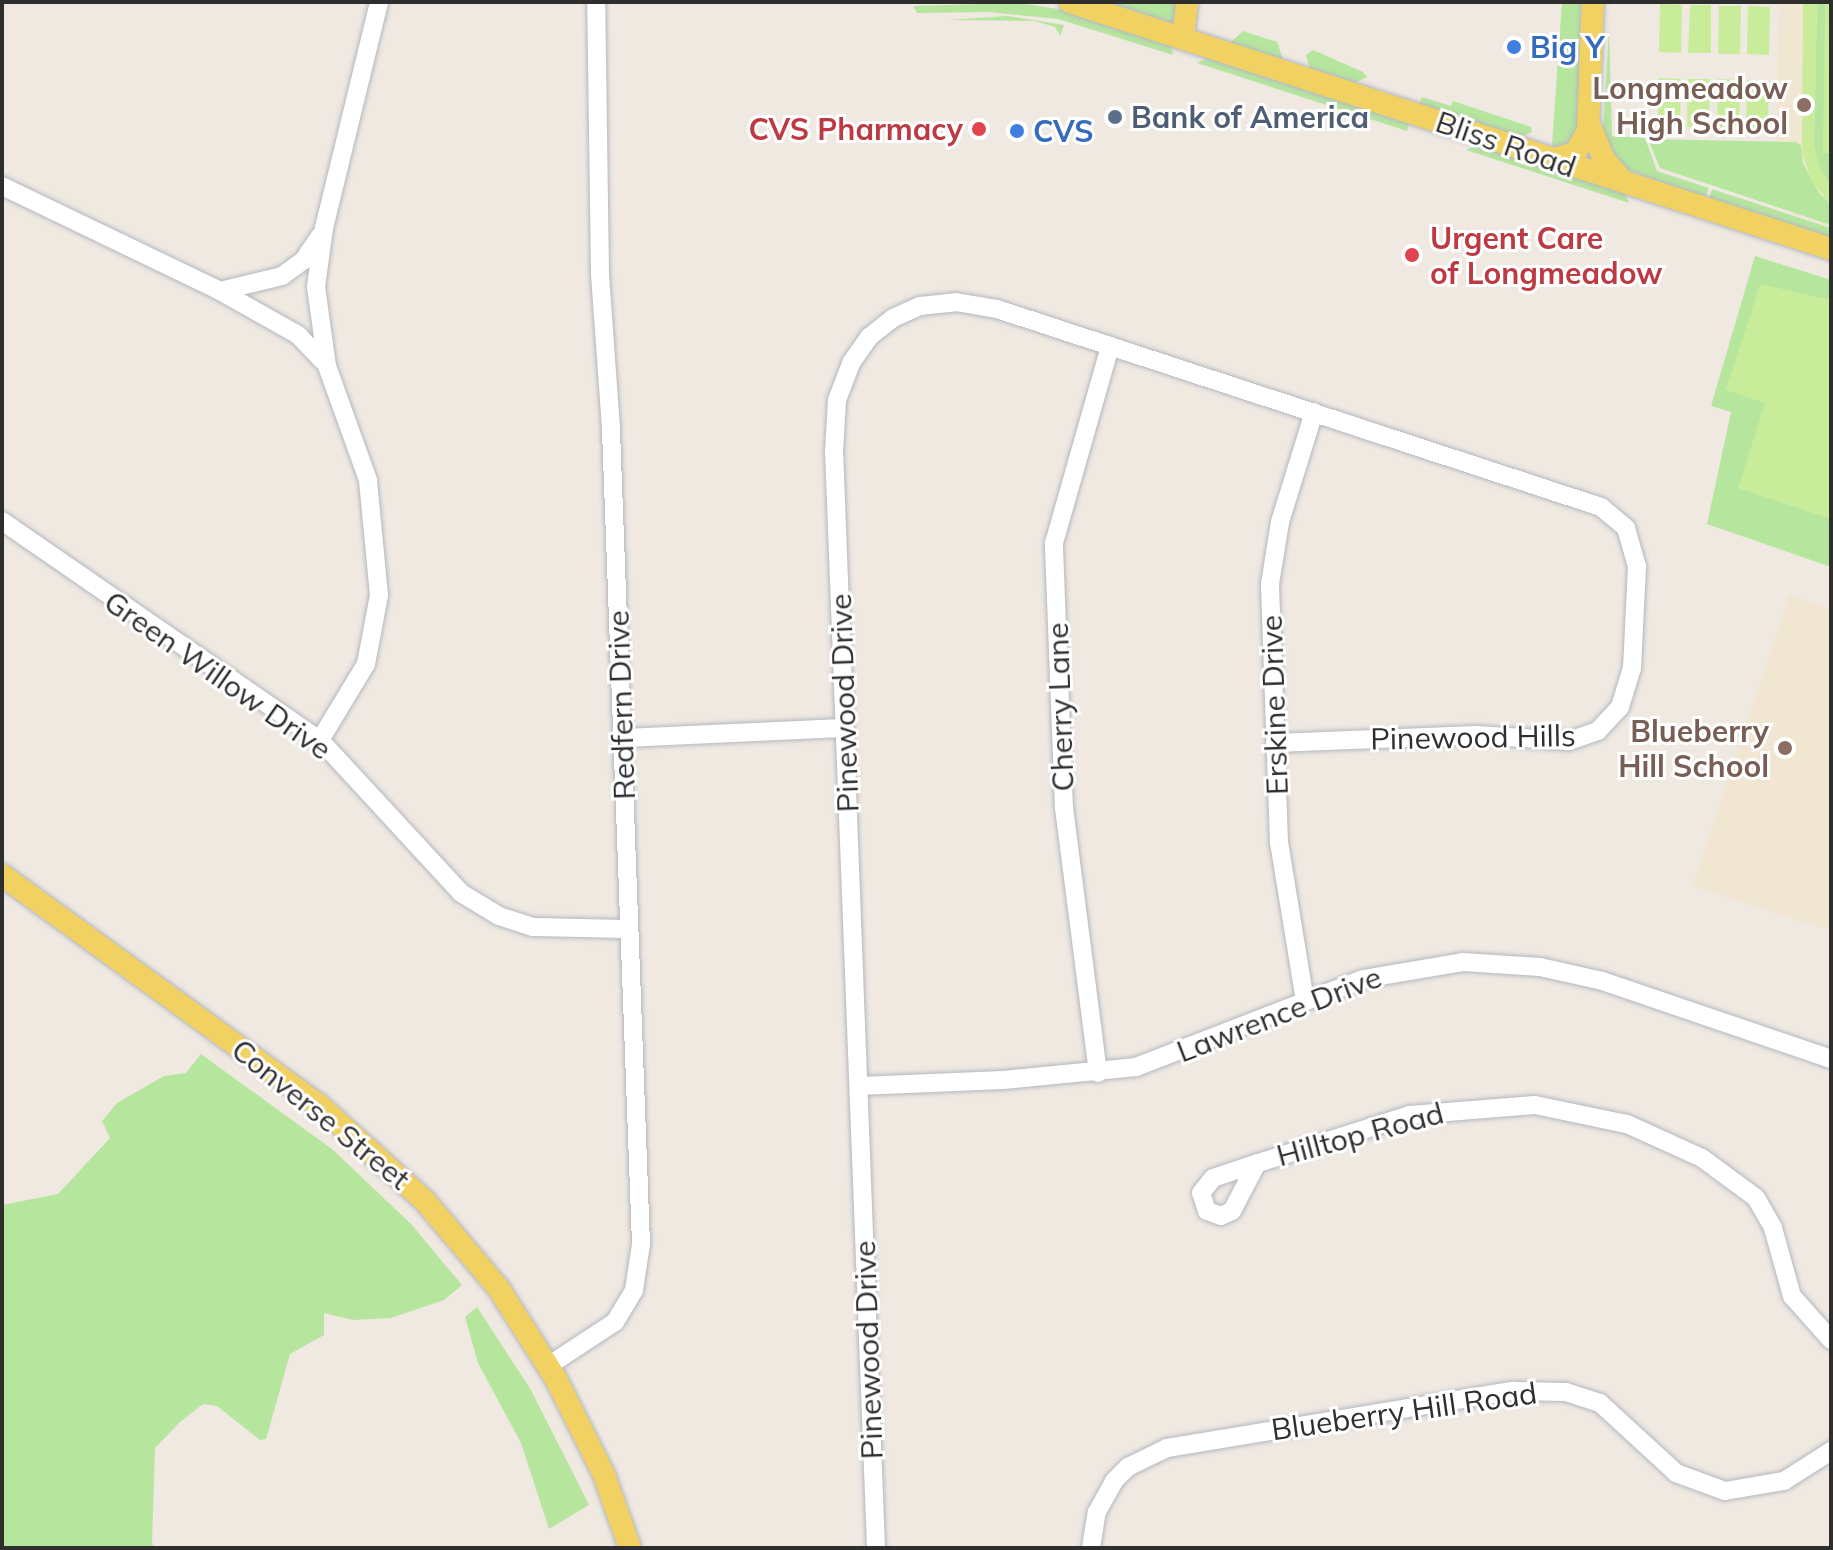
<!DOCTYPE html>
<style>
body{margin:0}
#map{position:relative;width:1833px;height:1550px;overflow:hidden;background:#efe9e1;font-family:Mulish,sans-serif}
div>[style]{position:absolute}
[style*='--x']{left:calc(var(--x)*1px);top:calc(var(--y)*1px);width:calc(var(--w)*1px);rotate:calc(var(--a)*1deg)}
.education>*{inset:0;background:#f0e6d1}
.green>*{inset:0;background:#b6e59e}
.pitch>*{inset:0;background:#c9ec9a}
.roads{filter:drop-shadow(0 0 2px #b4b7c1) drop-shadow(0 0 2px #b4b7c1)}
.minor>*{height:18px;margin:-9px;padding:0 9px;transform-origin:9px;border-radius:9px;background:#fff}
.major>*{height:22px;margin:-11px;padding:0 11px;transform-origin:11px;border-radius:11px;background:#f2d163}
.dots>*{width:22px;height:22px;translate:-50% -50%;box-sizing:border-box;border:4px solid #fff;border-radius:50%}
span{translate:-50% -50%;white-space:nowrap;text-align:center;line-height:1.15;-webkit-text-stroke:6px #fff;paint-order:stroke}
.shop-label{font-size:30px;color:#366cbe;font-weight:700}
.left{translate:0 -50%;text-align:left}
.education-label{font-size:30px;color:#785e54;font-weight:700}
.right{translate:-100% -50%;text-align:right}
.service-label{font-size:30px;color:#4e5e75;font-weight:700}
.health-label{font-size:30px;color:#be3a42;font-weight:700}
.street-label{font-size:30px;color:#2e2e2e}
.frame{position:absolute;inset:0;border:4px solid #2e2e2e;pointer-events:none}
</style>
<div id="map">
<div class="education">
<i style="clip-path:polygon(1779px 2px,1831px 2px,1831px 227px,1791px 214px,1795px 142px,1776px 141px)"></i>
<i style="clip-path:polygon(1789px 595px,1831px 609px,1831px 931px,1692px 886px)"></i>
</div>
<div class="green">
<i style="clip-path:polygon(1108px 2px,1180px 2px,1176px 25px)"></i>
<i style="clip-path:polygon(1562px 2px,1581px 2px,1577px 133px,1569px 145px,1558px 148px,1552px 145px)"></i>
<i style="clip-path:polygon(1817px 2px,1831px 2px,1831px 187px,1818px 165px,1814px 145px)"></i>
<i style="clip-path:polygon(1020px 3px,1064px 10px,1171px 45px,1173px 55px,1058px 19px,988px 12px,917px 13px,913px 6px)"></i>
<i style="clip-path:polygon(1008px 16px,1064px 25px,1060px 36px,1055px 27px,1035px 21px,949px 20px)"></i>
<i style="clip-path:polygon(1609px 29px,1612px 136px,1645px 138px,1657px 171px,1709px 188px,1705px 199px,1618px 166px,1603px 130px)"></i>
<i style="clip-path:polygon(1243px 31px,1277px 42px,1283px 59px,1230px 43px)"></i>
<i style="clip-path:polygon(1313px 50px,1363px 72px,1367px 77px,1354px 83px,1310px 70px,1306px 55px)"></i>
<i style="clip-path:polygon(1211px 57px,1410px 121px,1407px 131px,1197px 63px)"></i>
<i style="clip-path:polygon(1422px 97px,1451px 106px,1453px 101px,1531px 127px,1532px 132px,1519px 138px,1419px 105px)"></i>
<i style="clip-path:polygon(1648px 139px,1795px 142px,1801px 145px,1803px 163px,1819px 193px,1831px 204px,1831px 225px,1660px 168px)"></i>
<i style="clip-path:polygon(1478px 145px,1625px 192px,1629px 203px,1466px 150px)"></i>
<i style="clip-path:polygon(1712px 189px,1831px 228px,1831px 239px,1709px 199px)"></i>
<i style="clip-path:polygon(1755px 256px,1831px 280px,1831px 567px,1707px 524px,1731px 412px,1711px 406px)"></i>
<i style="clip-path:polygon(201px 1054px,332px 1149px,411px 1224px,462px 1285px,444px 1300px,391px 1318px,353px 1320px,324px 1313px,324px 1335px,290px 1354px,266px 1439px,260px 1440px,217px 1406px,203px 1404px,180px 1422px,155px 1448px,152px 1544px,156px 1548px,2px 1548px,2px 1205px,58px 1194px,110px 1138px,102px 1121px,117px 1103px,164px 1076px,186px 1073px)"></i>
<i style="clip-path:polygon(477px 1307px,531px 1390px,589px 1505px,549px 1529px,521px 1443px,478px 1363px,465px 1317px)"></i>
</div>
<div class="pitch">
<i style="clip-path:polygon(1803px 2px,1817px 2px,1814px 145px,1818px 165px,1831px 187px,1831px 204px,1812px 182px,1802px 152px)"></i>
<i style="clip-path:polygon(1825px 2px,1831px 2px,1831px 153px,1823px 153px)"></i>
<i style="clip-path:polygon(1660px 4px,1682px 5px,1681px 53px,1659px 52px)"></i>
<i style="clip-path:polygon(1690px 5px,1711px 5px,1711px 53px,1688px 53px)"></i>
<i style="clip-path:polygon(1719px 6px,1741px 6px,1740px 54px,1718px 54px)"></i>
<i style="clip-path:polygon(1748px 6px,1770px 7px,1769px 55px,1747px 54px)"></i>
<i style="clip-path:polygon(1659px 78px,1681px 79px,1680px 126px,1658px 126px)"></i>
<i style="clip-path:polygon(1688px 79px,1710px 79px,1709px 127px,1687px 127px)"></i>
<i style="clip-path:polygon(1718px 79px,1740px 80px,1739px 128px,1717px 127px)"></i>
<i style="clip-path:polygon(1747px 80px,1769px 81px,1768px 128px,1746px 128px)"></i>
<i style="clip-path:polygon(1760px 284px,1831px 300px,1831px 519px,1738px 488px,1765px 403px,1726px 390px)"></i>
</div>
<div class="roads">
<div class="minor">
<i style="--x:2;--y:186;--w:242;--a:25.7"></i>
<i style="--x:220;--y:291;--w:64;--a:-13.6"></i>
<i style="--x:282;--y:276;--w:26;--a:-36"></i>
<i style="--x:303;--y:261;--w:29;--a:-56"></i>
<i style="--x:220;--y:291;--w:90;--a:29.4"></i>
<i style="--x:298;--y:335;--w:36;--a:46"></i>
<i style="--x:2;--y:521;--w:386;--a:34.6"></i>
<i style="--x:320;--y:740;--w:208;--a:47.3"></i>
<i style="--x:461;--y:893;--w:44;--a:31.2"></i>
<i style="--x:499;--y:916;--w:36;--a:18"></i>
<i style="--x:533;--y:927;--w:95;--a:1.2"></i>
<i style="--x:623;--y:738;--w:221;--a:-2.6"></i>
<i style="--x:320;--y:740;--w:89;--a:-58.8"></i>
<i style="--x:366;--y:664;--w:70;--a:-79.3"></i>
<i style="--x:379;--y:595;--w:116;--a:-95.5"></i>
<i style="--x:368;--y:480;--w:121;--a:-109.8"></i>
<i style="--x:327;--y:366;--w:80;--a:-97.9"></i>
<i style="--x:316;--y:287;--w:60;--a:-82.3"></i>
<i style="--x:324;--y:228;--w:233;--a:-76.3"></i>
<i style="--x:1305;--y:1001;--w:160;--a:-99.3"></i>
<i style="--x:1279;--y:843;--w:259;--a:-92"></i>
<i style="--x:1270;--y:584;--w:63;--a:-80.8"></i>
<i style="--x:1280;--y:522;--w:115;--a:-72.8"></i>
<i style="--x:1098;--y:1073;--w:267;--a:-97.3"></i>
<i style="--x:1064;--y:808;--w:265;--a:-92.2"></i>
<i style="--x:1054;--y:543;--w:205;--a:-74.1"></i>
<i style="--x:859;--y:1086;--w:144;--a:-2.4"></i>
<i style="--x:1003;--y:1080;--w:134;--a:-5.6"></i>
<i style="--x:1136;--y:1067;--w:243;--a:-21.2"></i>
<i style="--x:1363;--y:979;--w:101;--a:-9.6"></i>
<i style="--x:1463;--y:962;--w:77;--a:3.7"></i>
<i style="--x:1540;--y:967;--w:64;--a:12.7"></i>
<i style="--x:1602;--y:981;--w:242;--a:18.8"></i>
<i style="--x:1257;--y:1163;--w:54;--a:117.5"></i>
<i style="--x:1232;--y:1211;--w:12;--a:156"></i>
<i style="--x:1221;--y:1216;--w:15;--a:-160"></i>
<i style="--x:1207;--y:1211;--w:19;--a:-108"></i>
<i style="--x:1201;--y:1193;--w:19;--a:-51"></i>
<i style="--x:1213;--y:1178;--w:41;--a:-18.4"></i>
<i style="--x:1252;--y:1165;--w:166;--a:-17.6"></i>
<i style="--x:1410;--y:1115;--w:125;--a:-4.6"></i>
<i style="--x:1535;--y:1105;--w:94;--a:11.7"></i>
<i style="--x:1627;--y:1124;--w:82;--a:24.4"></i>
<i style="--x:1702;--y:1158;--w:67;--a:36.5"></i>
<i style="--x:1756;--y:1198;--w:34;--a:60"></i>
<i style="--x:1773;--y:1228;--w:71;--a:74.4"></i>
<i style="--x:1792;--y:1296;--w:59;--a:48.4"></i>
<i style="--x:548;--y:1366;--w:80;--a:-33.3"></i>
<i style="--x:615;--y:1322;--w:37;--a:-59"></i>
<i style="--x:634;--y:1290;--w:47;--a:-81.3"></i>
<i style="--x:641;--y:1244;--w:817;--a:-92.11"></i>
<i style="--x:611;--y:428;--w:154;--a:-94.1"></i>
<i style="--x:600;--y:274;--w:272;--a:-90.8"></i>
<i style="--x:876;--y:1548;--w:1097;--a:-92.19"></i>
<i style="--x:834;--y:452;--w:52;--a:-86.7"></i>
<i style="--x:837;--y:400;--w:40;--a:-69"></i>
<i style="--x:851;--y:363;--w:32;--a:-55"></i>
<i style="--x:869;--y:337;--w:31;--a:-38"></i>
<i style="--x:893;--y:318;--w:30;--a:-24"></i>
<i style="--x:920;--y:306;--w:36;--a:-6"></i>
<i style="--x:956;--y:302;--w:42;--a:9.7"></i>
<i style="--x:997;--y:309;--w:636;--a:18.15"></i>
<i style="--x:1601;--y:507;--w:33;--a:40"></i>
<i style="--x:1626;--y:528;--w:40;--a:74"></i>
<i style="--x:1637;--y:566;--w:102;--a:92.8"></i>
<i style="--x:1632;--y:668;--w:41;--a:107.1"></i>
<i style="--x:1620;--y:707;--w:33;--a:133"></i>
<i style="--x:1598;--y:731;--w:31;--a:161"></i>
<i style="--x:1569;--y:741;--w:93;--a:-176.3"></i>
<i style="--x:1476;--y:735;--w:201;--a:177.7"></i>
<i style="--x:1091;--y:1548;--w:36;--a:-81"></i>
<i style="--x:1097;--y:1512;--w:35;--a:-61"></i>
<i style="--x:1114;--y:1481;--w:20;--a:-45"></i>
<i style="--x:1128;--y:1467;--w:43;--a:-26"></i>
<i style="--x:1167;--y:1448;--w:351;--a:-9.4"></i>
<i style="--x:1513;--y:1391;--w:53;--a:1.1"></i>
<i style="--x:1566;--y:1392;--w:36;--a:18"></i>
<i style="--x:1600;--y:1403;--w:103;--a:42.6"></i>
<i style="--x:1676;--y:1473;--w:52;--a:20.2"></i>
<i style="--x:1725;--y:1491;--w:60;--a:-9.6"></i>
<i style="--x:1784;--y:1481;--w:56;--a:-32.6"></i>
</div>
<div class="major">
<i style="--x:1070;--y:2;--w:800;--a:17.98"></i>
<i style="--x:1183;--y:36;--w:34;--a:-83"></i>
<i style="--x:1589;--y:123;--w:38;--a:68"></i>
<i style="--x:1603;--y:158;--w:29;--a:49"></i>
<i style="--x:1556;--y:159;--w:21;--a:-19"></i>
<i style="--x:1576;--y:152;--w:25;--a:-61"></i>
<i style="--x:1588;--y:130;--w:128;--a:-87.8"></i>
<i style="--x:2;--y:875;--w:392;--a:36"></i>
<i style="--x:319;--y:1105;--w:143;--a:42.2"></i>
<i style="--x:425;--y:1201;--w:115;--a:49.9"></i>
<i style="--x:499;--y:1289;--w:107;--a:57.7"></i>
<i style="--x:556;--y:1379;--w:107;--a:63.4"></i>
<i style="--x:604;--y:1475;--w:77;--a:70.4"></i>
</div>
</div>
<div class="dots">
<i style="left:1514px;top:47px;background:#3f7fe0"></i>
<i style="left:1804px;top:105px;background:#8d6e63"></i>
<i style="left:1115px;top:117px;background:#5c6f8a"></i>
<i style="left:979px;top:129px;background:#e0444e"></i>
<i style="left:1017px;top:131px;background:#3f7fe0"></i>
<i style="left:1412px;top:255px;background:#e0444e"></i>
<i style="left:1785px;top:748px;background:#8d6e63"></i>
</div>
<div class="shop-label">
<span class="left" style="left:1530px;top:47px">Big Y</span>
<span class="left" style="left:1033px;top:131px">CVS</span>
</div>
<div class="education-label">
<span class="right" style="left:1788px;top:105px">Longmeadow<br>High School</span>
<span class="right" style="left:1769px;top:748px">Blueberry<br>Hill School</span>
</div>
<div class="service-label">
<span class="left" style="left:1131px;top:117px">Bank of America</span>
</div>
<div class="health-label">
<span class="right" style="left:963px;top:129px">CVS Pharmacy</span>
<span class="left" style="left:1430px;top:255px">Urgent Care<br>of Longmeadow</span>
</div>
<div class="street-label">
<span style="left:1506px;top:144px;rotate:19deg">Bliss Road</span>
<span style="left:218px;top:675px;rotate:35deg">Green Willow Drive</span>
<span style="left:844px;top:703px;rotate:-92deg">Pinewood Drive</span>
<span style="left:621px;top:705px;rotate:-92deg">Redfern Drive</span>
<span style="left:1274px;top:705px;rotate:-92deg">Erskine Drive</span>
<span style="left:1060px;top:707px;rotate:-92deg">Cherry Lane</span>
<span style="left:1473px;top:737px;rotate:-1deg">Pinewood Hills</span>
<span style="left:1279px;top:1014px;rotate:-21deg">Lawrence Drive</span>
<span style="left:321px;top:1114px;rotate:39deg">Converse Street</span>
<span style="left:1360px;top:1134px;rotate:-15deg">Hilltop Road</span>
<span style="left:868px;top:1350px;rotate:-92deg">Pinewood Drive</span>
<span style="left:1404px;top:1411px;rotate:-8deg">Blueberry Hill Road</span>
</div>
<div class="frame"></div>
</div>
